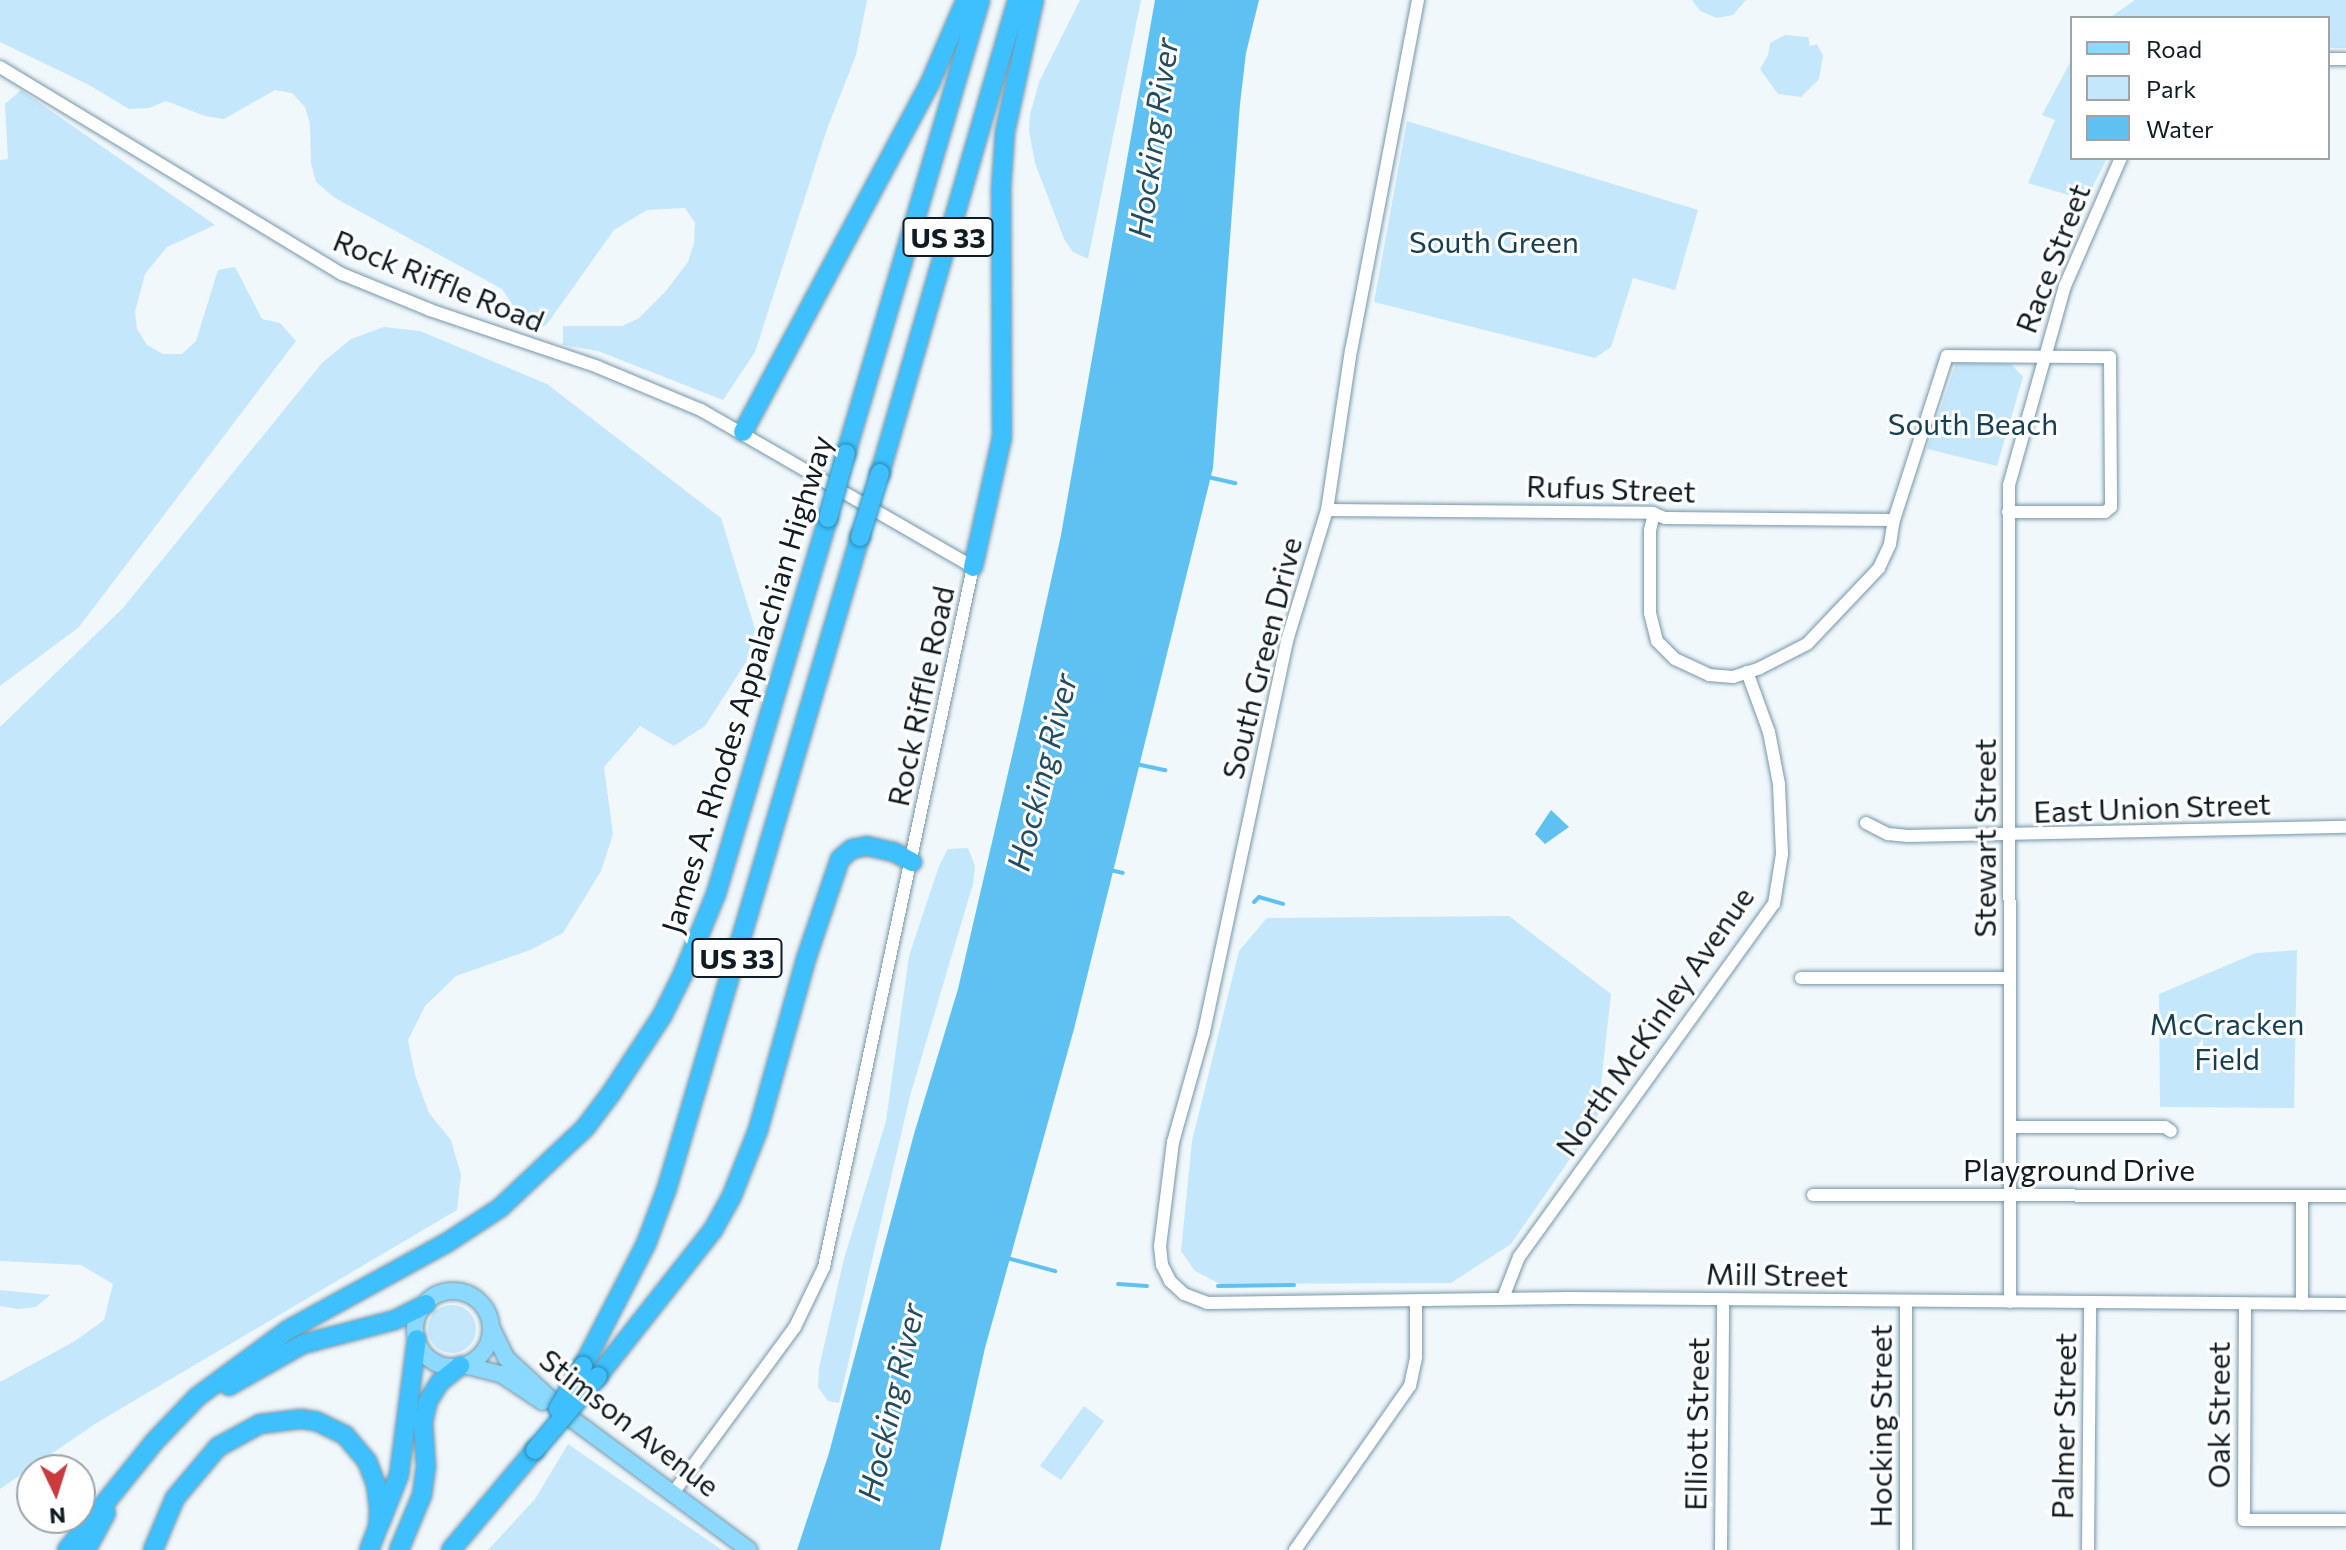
<!DOCTYPE html>
<style>
body{margin:0}
#map{position:relative;width:2346px;height:1550px;overflow:hidden;background:#f1f8fc;font-family:Commissioner,sans-serif}
div>[style]{position:absolute}
[style*='--x']{left:calc(var(--x)*1px);top:calc(var(--y)*1px);width:calc(var(--w)*1px);rotate:calc(var(--a)*1deg)}
.green>*{inset:0;background:#c5e7fb}
.round{border-radius:50%}
.water>*{inset:0;background:#5fc0f2}
.stream>*{height:4px;margin:-2px;padding:0 2px;transform-origin:2px;border-radius:2px;background:#5fc0f2}
.roads{filter:drop-shadow(0 0 2px #7697a9) drop-shadow(0 0 2px #7697a9)}
.minor>*{height:12px;margin:-6px;padding:0 6px;transform-origin:6px;border-radius:6px;background:#fff}
.major>*{height:16px;margin:-8px;padding:0 8px;transform-origin:8px;border-radius:8px;background:#8bd9fe}
.major>.ring{margin:-8px;padding:0;box-sizing:content-box;background:none;border:16px solid #8bd9fe;border-radius:50%}
.highway>*{height:18px;margin:-9px;padding:0 9px;transform-origin:9px;border-radius:9px;background:#3dc0fd}
.bridges{filter:drop-shadow(0 0 2px #2d87b1) drop-shadow(0 0 2px #2d87b1)}
.highway-bridge>*{height:18px;margin:-9px;padding:0 9px;transform-origin:9px;border-radius:9px;background:#3dc0fd}
span{translate:-50% -50%;white-space:nowrap;text-align:center;line-height:1.15;-webkit-text-stroke:6px #fff;paint-order:stroke}
.shield-label span{padding:2px 6px;background:#fff;border:2px solid;border-radius:6px;-webkit-text-stroke-width:0}
.shield-label{font-size:28px;color:#0f1c23;font-weight:700}
.park-label{font-size:30px;color:#153f53}
.street-label{font-size:30px;color:#0f1c23}
.water-label{font-size:32px;color:#234c61;font-style:italic}
.legend{position:absolute;left:2070px;top:16px;width:260px;height:144px;box-sizing:border-box;background:#fff;border:2px solid #9fa4a7;margin:0;padding:10px 14px;list-style:none;font-size:24px;color:#0f1c23}
.legend li{display:flex;align-items:center;gap:16px;height:40px}
.legend b{width:40px;border:2px solid #9fa4a7}
.north{position:absolute;left:16px;top:1454px;width:80px;height:80px;box-sizing:border-box;background:#fff;border:2px solid #9fa4a7;border-radius:50%;rotate:176deg;font-size:22px;font-weight:700;line-height:32px;text-align:center;color:#0f1c23}
.north::after{content:'';display:block;margin:auto;width:28px;height:36px;background:#ca3a3f;clip-path:polygon(50% 0,100% 100%,50% 72%,0 100%)}
</style>
<div id="map">
<div class="green">
<i style="clip-path:polygon(0 0,867px 0,856px 55px,827px 129px,755px 352px,723px 400px,598px 351px,563px 345px,563px 326px,622px 326px,639px 318px,665px 292px,688px 262px,694px 243px,695px 223px,685px 208px,647px 210px,614px 230px,547px 324px,532px 334px,502px 289px,335px 198px,316px 182px,311px 163px,310px 124px,305px 107px,292px 93px,275px 90px,224px 119px,205px 116px,166px 101px,149px 108px,129px 109px,89px 85px,0 42px)"></i>
<i style="clip-path:polygon(1080px 0,1141px 0,1088px 259px,1073px 252px,1064px 239px,1035px 163px,1029px 131px,1030px 115px,1039px 82px)"></i>
<i style="clip-path:polygon(1692px 0,1746px 0,1733px 15px,1717px 18px,1700px 11px)"></i>
<i style="clip-path:polygon(2135px 0,2346px 0,2346px 48px,2328px 48px,2328px 18px,2109px 18px)"></i>
<i style="clip-path:polygon(1785px 35px,1808px 37px,1810px 46px,1817px 44px,1823px 56px,1819px 79px,1801px 97px,1778px 94px,1760px 69px,1768px 55px,1770px 43px)"></i>
<i style="clip-path:polygon(2072px 59px,2072px 158px,2107px 158px,2086px 200px,2028px 183px,2055px 120px,2042px 115px)"></i>
<i style="clip-path:polygon(21px 90px,215px 225px,167px 247px,145px 274px,135px 312px,137px 329px,147px 345px,163px 354px,182px 354px,196px 341px,218px 270px,235px 267px,262px 319px,280px 323px,296px 341px,79px 627px,0 686px,0 160px,8px 159px,5px 104px)"></i>
<i style="clip-path:polygon(1407px 121px,1698px 210px,1675px 290px,1633px 278px,1611px 347px,1595px 358px,1374px 302px)"></i>
<i style="clip-path:polygon(384px 327px,420px 331px,547px 384px,721px 518px,755px 629px,746px 662px,705px 726px,674px 746px,640px 726px,604px 767px,613px 834px,601px 871px,563px 933px,530px 950px,456px 976px,425px 1006px,408px 1040px,415px 1075px,429px 1113px,451px 1140px,461px 1175px,457px 1210px,98px 1422px,0 1489px,0 1382px,75px 1341px,104px 1320px,113px 1284px,81px 1265px,0 1261px,0 727px,123px 608px,322px 363px,351px 339px)"></i>
<i style="clip-path:polygon(1956px 363px,2011px 364px,2023px 377px,1997px 466px,1927px 449px)"></i>
<i style="clip-path:polygon(968px 848px,975px 866px,973px 884px,910px 1096px,839px 1403px,828px 1401px,818px 1387px,819px 1368px,844px 1259px,886px 1121px,909px 956px,939px 866px,948px 849px)"></i>
<i style="clip-path:polygon(1509px 916px,1611px 994px,1597px 1120px,1511px 1244px,1451px 1283px,1220px 1284px,1195px 1271px,1181px 1251px,1192px 1141px,1239px 951px,1267px 918px)"></i>
<i style="clip-path:polygon(2297px 950px,2294px 1108px,2160px 1107px,2159px 994px,2256px 953px)"></i>
<i style="clip-path:polygon(0 1290px,50px 1295px,36px 1307px,18px 1309px,0 1306px)"></i>
<i class="round" style="left:428px;top:1305px;width:48px;height:48px"></i>
<i style="clip-path:polygon(1084px 1406px,1104px 1421px,1061px 1480px,1040px 1466px)"></i>
<i style="clip-path:polygon(568px 1444px,722px 1550px,488px 1550px,535px 1499px)"></i>
</div>
<div class="water">
<i style="clip-path:polygon(1155px 0,1259px 0,1246px 53px,1240px 104px,1213px 468px,1074px 1029px,985px 1348px,940px 1550px,797px 1550px,829px 1453px,914px 1134px,958px 989px,1021px 717px,1061px 535px)"></i>
<i style="clip-path:polygon(1551px 810px,1569px 827px,1545px 844px,1535px 834px)"></i>
</div>
<div class="stream">
<i style="--x:1208;--y:477;--w:28;--a:13"></i>
<i style="--x:1136;--y:764;--w:30;--a:12"></i>
<i style="--x:1110;--y:870;--w:13;--a:13"></i>
<i style="--x:1254;--y:902;--w:7;--a:-45"></i>
<i style="--x:1259;--y:897;--w:25;--a:16"></i>
<i style="--x:1007;--y:1258;--w:50;--a:15.2"></i>
<i style="--x:1118;--y:1284;--w:29;--a:4"></i>
<i style="--x:1218;--y:1286;--w:76;--a:-0.8"></i>
</div>
<div class="roads">
<div class="minor">
<i style="--x:1418;--y:0;--w:356;--a:100.8"></i>
<i style="--x:1351;--y:350;--w:162;--a:98.5"></i>
<i style="--x:1327;--y:510;--w:137;--a:107"></i>
<i style="--x:1287;--y:641;--w:400;--a:102"></i>
<i style="--x:1204;--y:1032;--w:114;--a:105.7"></i>
<i style="--x:1173;--y:1142;--w:105;--a:97.1"></i>
<i style="--x:1160;--y:1246;--w:19;--a:84"></i>
<i style="--x:1162;--y:1265;--w:18;--a:63"></i>
<i style="--x:1170;--y:1281;--w:19;--a:43"></i>
<i style="--x:1184;--y:1294;--w:25;--a:21"></i>
<i style="--x:1207;--y:1303;--w:361;--a:-0.8"></i>
<i style="--x:1568;--y:1298;--w:778;--a:0.44"></i>
<i style="--x:2328;--y:59;--w:18;--a:0"></i>
<i style="--x:0;--y:67;--w:400;--a:31.2"></i>
<i style="--x:342;--y:274;--w:95;--a:22.2"></i>
<i style="--x:430;--y:310;--w:177;--a:18.7"></i>
<i style="--x:598;--y:367;--w:112;--a:22.7"></i>
<i style="--x:701;--y:410;--w:314;--a:30"></i>
<i style="--x:973;--y:567;--w:716;--a:102.02"></i>
<i style="--x:824;--y:1267;--w:67;--a:115.8"></i>
<i style="--x:795;--y:1327;--w:206;--a:126.3"></i>
<i style="--x:1327;--y:510;--w:325;--a:0.5"></i>
<i style="--x:1652;--y:513;--w:14;--a:21"></i>
<i style="--x:1665;--y:518;--w:229;--a:0.5"></i>
<i style="--x:1654;--y:513;--w:17;--a:103"></i>
<i style="--x:1650;--y:530;--w:83;--a:90"></i>
<i style="--x:1650;--y:613;--w:29;--a:76"></i>
<i style="--x:1657;--y:641;--w:25;--a:45"></i>
<i style="--x:1675;--y:659;--w:38;--a:25"></i>
<i style="--x:1709;--y:675;--w:24;--a:5"></i>
<i style="--x:1733;--y:677;--w:28;--a:-18"></i>
<i style="--x:1760;--y:668;--w:53;--a:-27.1"></i>
<i style="--x:1807;--y:644;--w:105;--a:-46.5"></i>
<i style="--x:1879;--y:568;--w:26;--a:-65"></i>
<i style="--x:1890;--y:544;--w:24;--a:-81"></i>
<i style="--x:1894;--y:520;--w:172;--a:-72.1"></i>
<i style="--x:1947;--y:356;--w:163;--a:0.4"></i>
<i style="--x:2110;--y:357;--w:150;--a:89.6"></i>
<i style="--x:2111;--y:507;--w:8;--a:140"></i>
<i style="--x:2105;--y:512;--w:97;--a:180"></i>
<i style="--x:1866;--y:823;--w:25;--a:27"></i>
<i style="--x:1888;--y:834;--w:20;--a:6"></i>
<i style="--x:1908;--y:836;--w:438;--a:-1.2"></i>
<i style="--x:1801;--y:978;--w:209;--a:0"></i>
<i style="--x:2010;--y:1127;--w:155;--a:0"></i>
<i style="--x:2165;--y:1127;--w:7;--a:34"></i>
<i style="--x:1813;--y:1195;--w:533;--a:0.11"></i>
<i style="--x:2302;--y:1196;--w:108;--a:90"></i>
<i style="--x:1503;--y:1298;--w:44;--a:-68.7"></i>
<i style="--x:1519;--y:1257;--w:435;--a:-54.2"></i>
<i style="--x:1774;--y:904;--w:51;--a:-80.9"></i>
<i style="--x:1782;--y:854;--w:70;--a:-92.5"></i>
<i style="--x:1779;--y:784;--w:53;--a:-100.9"></i>
<i style="--x:1769;--y:732;--w:64;--a:-110.1"></i>
<i style="--x:2010;--y:1302;--w:817;--a:-90.07"></i>
<i style="--x:2009;--y:485;--w:207;--a:-74.3"></i>
<i style="--x:2065;--y:286;--w:140;--a:-66.4"></i>
<i style="--x:2245;--y:1304;--w:216;--a:90.3"></i>
<i style="--x:2244;--y:1520;--w:102;--a:0"></i>
<i style="--x:1295;--y:1550;--w:200;--a:-55"></i>
<i style="--x:1410;--y:1386;--w:30;--a:-78"></i>
<i style="--x:1416;--y:1357;--w:55;--a:-90"></i>
<i style="--x:1721;--y:1550;--w:251;--a:-89.5"></i>
<i style="--x:1906;--y:1550;--w:248;--a:-90"></i>
<i style="--x:2088;--y:1550;--w:247;--a:-89.5"></i>
</div>
<div class="major">
<i class="ring" style="left:415px;top:1291px;width:60px;height:60px"></i>
<i style="--x:491;--y:1327;--w:34;--a:64"></i>
<i style="--x:506;--y:1358;--w:90;--a:42.7"></i>
<i style="--x:572;--y:1419;--w:220;--a:36.5"></i>
<i style="--x:464;--y:1365;--w:38;--a:14"></i>
<i style="--x:501;--y:1374;--w:50;--a:33.7"></i>
</div>
<div class="highway">
<i style="--x:743;--y:432;--w:396;--a:-61.8"></i>
<i style="--x:930;--y:83;--w:90;--a:-66.6"></i>
<i style="--x:846;--y:453;--w:472;--a:-73.5"></i>
<i style="--x:880;--y:473;--w:492;--a:-73.8"></i>
<i style="--x:973;--y:567;--w:133;--a:-77.4"></i>
<i style="--x:1002;--y:437;--w:247;--a:-90.2"></i>
<i style="--x:1001;--y:190;--w:58;--a:-86.1"></i>
<i style="--x:1005;--y:132;--w:135;--a:-77.6"></i>
<i style="--x:583;--y:1366;--w:137;--a:-62.7"></i>
<i style="--x:646;--y:1244;--w:60;--a:-69.4"></i>
<i style="--x:667;--y:1188;--w:679;--a:-73.49"></i>
<i style="--x:598;--y:1376;--w:186;--a:-51.8"></i>
<i style="--x:713;--y:1230;--w:37;--a:-61"></i>
<i style="--x:731;--y:1198;--w:73;--a:-68.3"></i>
<i style="--x:758;--y:1130;--w:181;--a:-74.3"></i>
<i style="--x:807;--y:956;--w:102;--a:-71.2"></i>
<i style="--x:840;--y:859;--w:16;--a:-40"></i>
<i style="--x:852;--y:849;--w:15;--a:-11"></i>
<i style="--x:867;--y:846;--w:28;--a:13"></i>
<i style="--x:894;--y:852;--w:21;--a:29"></i>
<i style="--x:229;--y:1386;--w:85;--a:-29.6"></i>
<i style="--x:303;--y:1344;--w:95;--a:-14.6"></i>
<i style="--x:395;--y:1320;--w:35;--a:-27"></i>
<i style="--x:380;--y:1523;--w:52;--a:-68.4"></i>
<i style="--x:399;--y:1475;--w:137;--a:-82.5"></i>
<i style="--x:67;--y:1550;--w:139;--a:-51.1"></i>
<i style="--x:154;--y:1442;--w:62;--a:-46.3"></i>
<i style="--x:197;--y:1397;--w:113;--a:-36.4"></i>
<i style="--x:288;--y:1330;--w:183;--a:-28.8"></i>
<i style="--x:448;--y:1242;--w:62;--a:-33.2"></i>
<i style="--x:500;--y:1208;--w:117;--a:-43.3"></i>
<i style="--x:585;--y:1128;--w:45;--a:-53.1"></i>
<i style="--x:612;--y:1092;--w:91;--a:-56.7"></i>
<i style="--x:662;--y:1016;--w:47;--a:-63.4"></i>
<i style="--x:683;--y:974;--w:87;--a:-67.6"></i>
<i style="--x:716;--y:894;--w:392;--a:-73.4"></i>
<i style="--x:86;--y:1550;--w:42;--a:-61.6"></i>
<i style="--x:153;--y:1550;--w:56;--a:-67.1"></i>
<i style="--x:175;--y:1498;--w:67;--a:-49.9"></i>
<i style="--x:218;--y:1447;--w:48;--a:-28.7"></i>
<i style="--x:260;--y:1424;--w:41;--a:-7"></i>
<i style="--x:301;--y:1419;--w:15;--a:8"></i>
<i style="--x:316;--y:1421;--w:32;--a:26"></i>
<i style="--x:345;--y:1435;--w:34;--a:50"></i>
<i style="--x:367;--y:1461;--w:25;--a:69"></i>
<i style="--x:376;--y:1484;--w:26;--a:83"></i>
<i style="--x:379;--y:1510;--w:17;--a:93"></i>
<i style="--x:378;--y:1527;--w:25;--a:111"></i>
<i style="--x:399;--y:1550;--w:60;--a:-67.3"></i>
<i style="--x:422;--y:1495;--w:28;--a:-82"></i>
<i style="--x:426;--y:1467;--w:45;--a:-93.8"></i>
<i style="--x:423;--y:1422;--w:22;--a:-77"></i>
<i style="--x:428;--y:1401;--w:22;--a:-58"></i>
<i style="--x:440;--y:1382;--w:26;--a:-39"></i>
<i style="--x:451;--y:1550;--w:131;--a:-50"></i>
</div>
</div>
<div class="bridges">
<div class="highway-bridge">
<i style="--x:828;--y:518;--w:67;--a:-74.5"></i>
<i style="--x:860;--y:537;--w:67;--a:-72.6"></i>
<i style="--x:558;--y:1409;--w:50;--a:-59.8"></i>
<i style="--x:535;--y:1450;--w:97;--a:-49.6"></i>
</div>
</div>
<div class="shield-label">
<span style="left:948px;top:237px">US 33</span>
<span style="left:737px;top:958px">US 33</span>
</div>
<div class="park-label">
<span style="left:1494px;top:241px">South Green</span>
<span style="left:1973px;top:423px">South Beach</span>
<span style="left:2227px;top:1040px">McCracken<br>Field</span>
</div>
<div class="street-label">
<span style="left:2052px;top:258px;rotate:-69deg">Race Street</span>
<span style="left:439px;top:280px;rotate:22deg">Rock Riffle Road</span>
<span style="left:1611px;top:488px;rotate:2deg">Rufus Street</span>
<span style="left:1261px;top:658px;rotate:-76deg">South Green Drive</span>
<span style="left:746px;top:684px;rotate:-73deg">James A. Rhodes Appalachian Highway</span>
<span style="left:920px;top:696px;rotate:-78deg">Rock Riffle Road</span>
<span style="left:2152px;top:807px;rotate:-2deg">East Union Street</span>
<span style="left:1984px;top:838px;rotate:-90deg">Stewart Street</span>
<span style="left:1654px;top:1021px;rotate:-55deg">North McKinley Avenue</span>
<span style="left:2079px;top:1169px">Playground Drive</span>
<span style="left:1777px;top:1274px;rotate:1deg">Mill Street</span>
<span style="left:2218px;top:1415px;rotate:-90deg">Oak Street</span>
<span style="left:630px;top:1422px;rotate:38deg">Stimson Avenue</span>
<span style="left:1696px;top:1424px;rotate:-89deg">Elliott Street</span>
<span style="left:1880px;top:1426px;rotate:-90deg">Hocking Street</span>
<span style="left:2063px;top:1426px;rotate:-89deg">Palmer Street</span>
</div>
<div class="water-label">
<span style="left:1152px;top:138px;rotate:-82deg">Hocking River</span>
<span style="left:1041px;top:772px;rotate:-76deg">Hocking River</span>
<span style="left:890px;top:1402px;rotate:-77deg">Hocking River</span>
</div>
<ul class="legend">
<li><b style="height:10px;background:#8bd9fe"></b>Road</li>
<li><b style="height:22px;background:#c5e7fb"></b>Park</li>
<li><b style="height:22px;background:#5fc0f2"></b>Water</li>
</ul>
<div class="north">N</div>
</div>
